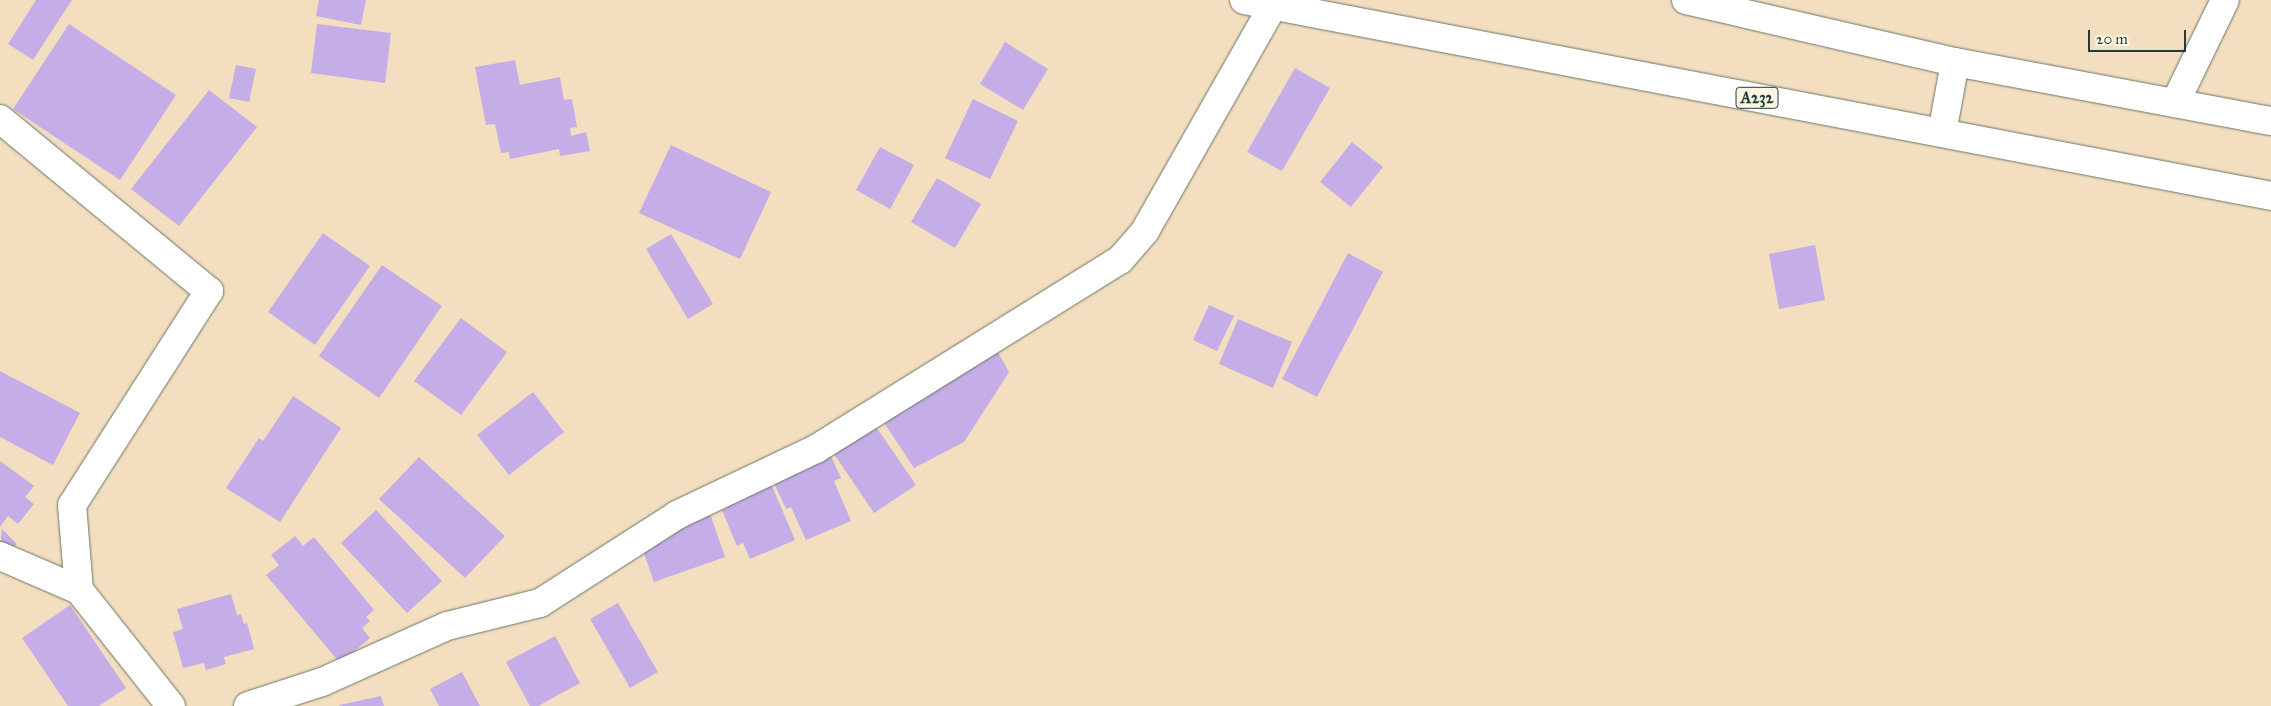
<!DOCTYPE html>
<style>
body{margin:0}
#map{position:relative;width:2271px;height:706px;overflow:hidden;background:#f3dec0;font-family:"IM FELL Great Primer",serif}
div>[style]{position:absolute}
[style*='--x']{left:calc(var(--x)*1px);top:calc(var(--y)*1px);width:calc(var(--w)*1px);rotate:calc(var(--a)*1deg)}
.building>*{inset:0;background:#c5ade7}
.roads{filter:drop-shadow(0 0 1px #697565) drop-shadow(0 0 1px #697565)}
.minor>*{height:28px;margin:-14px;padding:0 14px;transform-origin:14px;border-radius:14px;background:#fff}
.trunk>*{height:28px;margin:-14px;padding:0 14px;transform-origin:14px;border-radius:14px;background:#fff}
span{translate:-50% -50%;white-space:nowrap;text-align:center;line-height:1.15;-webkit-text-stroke:5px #fcf5e5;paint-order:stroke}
.shield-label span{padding:1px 4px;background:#fcf5e5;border:1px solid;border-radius:4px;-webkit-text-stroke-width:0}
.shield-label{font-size:16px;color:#1f3d34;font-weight:700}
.scale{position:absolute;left:2088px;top:30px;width:98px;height:22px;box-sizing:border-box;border:2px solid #1f3d34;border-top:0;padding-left:6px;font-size:15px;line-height:18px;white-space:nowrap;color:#1f3d34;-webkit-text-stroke:4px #fcf5e5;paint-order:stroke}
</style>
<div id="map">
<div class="building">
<i style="clip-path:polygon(36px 0,72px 0,33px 60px,8px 44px)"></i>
<i style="clip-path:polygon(319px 0,366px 0,361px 25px,316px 16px)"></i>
<i style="clip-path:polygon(69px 24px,176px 95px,120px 180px,13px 109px)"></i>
<i style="clip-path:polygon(317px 24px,391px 33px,385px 83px,311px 73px)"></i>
<i style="clip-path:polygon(1005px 42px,1048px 69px,1023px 110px,980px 84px)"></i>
<i style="clip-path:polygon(515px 60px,520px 85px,560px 77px,564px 100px,572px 99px,577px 127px,570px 128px,571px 136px,586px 132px,590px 151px,560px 156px,559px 149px,510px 159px,509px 152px,501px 153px,495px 124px,486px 125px,475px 67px)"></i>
<i style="clip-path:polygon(236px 65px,256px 69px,249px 102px,229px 98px)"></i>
<i style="clip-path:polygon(1295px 68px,1330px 88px,1282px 171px,1247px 152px)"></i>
<i style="clip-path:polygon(209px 90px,257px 127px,179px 226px,131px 189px)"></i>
<i style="clip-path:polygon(973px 99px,1018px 121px,990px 179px,945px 158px)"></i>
<i style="clip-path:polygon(1352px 142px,1383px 167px,1351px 207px,1320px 182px)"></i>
<i style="clip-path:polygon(671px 145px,771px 192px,740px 259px,639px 213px)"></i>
<i style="clip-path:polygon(880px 147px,914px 165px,890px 209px,856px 190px)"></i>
<i style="clip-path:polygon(937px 178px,981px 204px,955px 248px,911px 222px)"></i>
<i style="clip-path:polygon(323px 233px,370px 266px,315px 345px,268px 312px)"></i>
<i style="clip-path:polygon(671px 234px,713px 304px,688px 319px,646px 249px)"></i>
<i style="clip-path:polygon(1815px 245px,1825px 300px,1779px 309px,1769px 254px)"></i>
<i style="clip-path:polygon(1348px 253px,1383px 272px,1317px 397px,1282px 379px)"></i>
<i style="clip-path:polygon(382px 265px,442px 306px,379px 398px,319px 356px)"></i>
<i style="clip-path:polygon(1209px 305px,1234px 316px,1217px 351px,1193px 340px)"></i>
<i style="clip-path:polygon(461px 318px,507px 352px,461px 415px,414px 381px)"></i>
<i style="clip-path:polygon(1238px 319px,1292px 342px,1273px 388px,1219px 364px)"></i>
<i style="clip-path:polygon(988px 334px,1009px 372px,964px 442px,914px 468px,869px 400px)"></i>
<i style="clip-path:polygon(0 371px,80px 413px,53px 465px,0 437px)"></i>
<i style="clip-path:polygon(533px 392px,564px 432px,509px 475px,477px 435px)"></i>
<i style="clip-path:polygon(293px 396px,341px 428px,280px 522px,226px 488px,259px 438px,263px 441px)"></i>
<i style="clip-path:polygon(868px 415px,916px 485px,874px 513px,826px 442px)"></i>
<i style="clip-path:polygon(824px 441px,841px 478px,834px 481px,851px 521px,806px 540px,791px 507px,786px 509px,766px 466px)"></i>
<i style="clip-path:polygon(419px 457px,505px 536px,465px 578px,379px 499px)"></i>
<i style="clip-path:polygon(0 461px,34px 486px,25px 497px,34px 504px,18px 524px,8px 516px,0 527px)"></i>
<i style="clip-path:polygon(766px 472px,795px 540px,750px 559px,743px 543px,737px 546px,722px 510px,728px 508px,721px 492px)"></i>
<i style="clip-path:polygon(708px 508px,725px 557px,654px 582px,637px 533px)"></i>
<i style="clip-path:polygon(376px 510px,442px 581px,407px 613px,341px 543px)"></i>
<i style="clip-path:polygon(2px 529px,17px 544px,7px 556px,0 550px)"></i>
<i style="clip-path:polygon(295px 536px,303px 546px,314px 537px,374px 610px,366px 617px,370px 621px,362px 628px,370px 638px,340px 663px,266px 575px,279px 565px,271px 555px)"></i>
<i style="clip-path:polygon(231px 594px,237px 615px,241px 614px,244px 624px,247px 623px,254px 649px,224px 657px,226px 664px,206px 670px,204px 663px,183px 668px,173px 632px,183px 629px,177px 609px)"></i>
<i style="clip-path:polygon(618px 603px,658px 672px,630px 688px,590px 619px)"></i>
<i style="clip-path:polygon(70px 605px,126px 688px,99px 706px,68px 706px,22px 638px)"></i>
<i style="clip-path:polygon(555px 636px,580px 683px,538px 706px,530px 706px,506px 662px)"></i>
<i style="clip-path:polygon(462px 672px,480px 706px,439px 706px,430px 689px)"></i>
<i style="clip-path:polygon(381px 696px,384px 706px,339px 706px,339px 705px)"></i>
</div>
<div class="roads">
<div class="minor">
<i style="--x:2175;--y:103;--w:114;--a:-64.1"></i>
<i style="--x:0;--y:119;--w:271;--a:39.5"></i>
<i style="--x:209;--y:291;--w:254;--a:122.6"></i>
<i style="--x:72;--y:505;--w:85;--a:85.3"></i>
<i style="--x:0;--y:556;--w:86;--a:23.3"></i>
<i style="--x:79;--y:590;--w:148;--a:51.6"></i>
<i style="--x:248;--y:706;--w:78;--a:-18"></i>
<i style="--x:322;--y:682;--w:137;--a:-24.1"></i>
<i style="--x:447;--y:626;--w:96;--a:-13.9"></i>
<i style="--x:540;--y:603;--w:163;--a:-32.7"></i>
<i style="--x:677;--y:515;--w:154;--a:-25.4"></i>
<i style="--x:816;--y:449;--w:358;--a:-31.9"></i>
<i style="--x:1120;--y:260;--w:38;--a:-49"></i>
<i style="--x:1145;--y:231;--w:259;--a:-60.4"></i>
</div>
<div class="trunk">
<i style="--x:1244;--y:0;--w:1046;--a:10.8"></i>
<i style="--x:1686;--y:0;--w:276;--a:13"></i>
<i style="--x:1955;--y:62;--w:321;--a:10.6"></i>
<i style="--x:1942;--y:133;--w:72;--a:-79.6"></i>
</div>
</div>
<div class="shield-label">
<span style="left:1757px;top:98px">A232</span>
</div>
<div class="scale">20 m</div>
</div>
